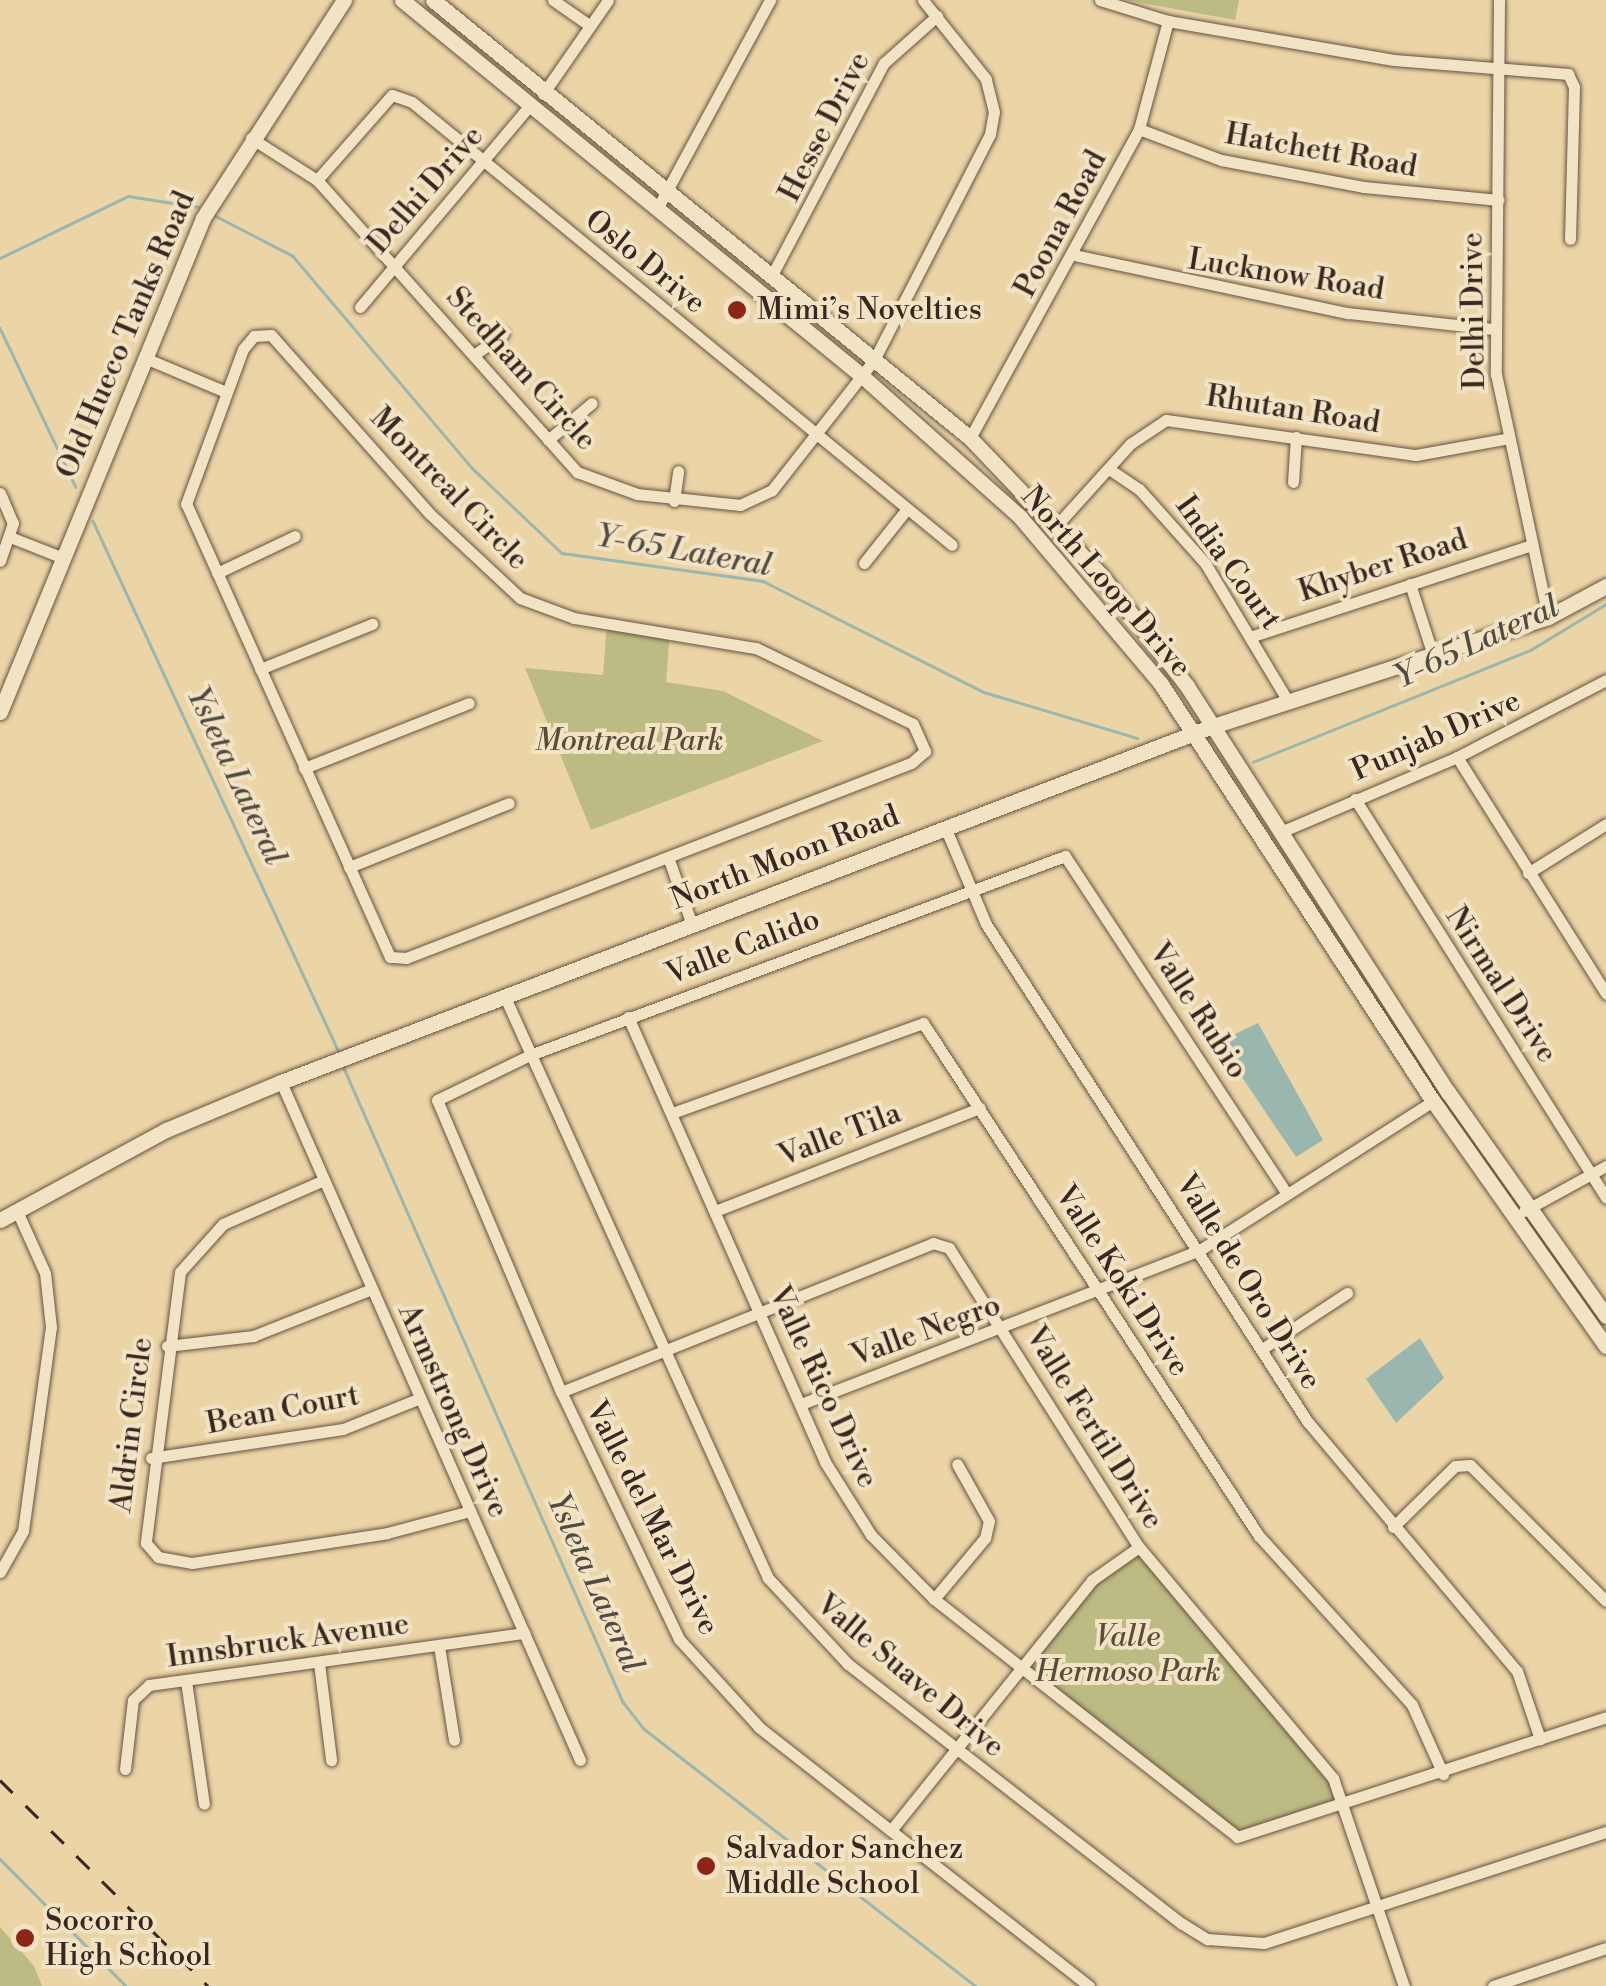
<!DOCTYPE html>
<meta charset="utf-8">
<style>
body{margin:0}
#map{position:relative;width:1606px;height:1986px;overflow:hidden;background:#ebd4a6;font-family:"Libre Bodoni",serif}
div>[style]{position:absolute}
[style*='--x']{left:calc(var(--x)*1px);top:calc(var(--y)*1px);width:calc(var(--w)*1px);rotate:calc(var(--a)*1deg)}
.green>*{inset:0;background:#bcbb83}
.water>*{inset:0;background:#99b7ae}
.stream>*{height:2.5px;margin:-1.25px;padding:0 1.25px;transform-origin:1.25px;border-radius:1.25px;background:#99b7ae}
.roads{filter:drop-shadow(0 0 2px #665242) drop-shadow(0 0 2px #665242)}
.street>*{height:11px;margin:-5.5px;padding:0 5.5px;transform-origin:5.5px;border-radius:5.5px;background:#f2e3c5}
.secondary>*{height:15px;margin:-7.5px;padding:0 7.5px;transform-origin:7.5px;border-radius:7.5px;background:#f2e3c5}
.rail>*{height:2.5px;margin-top:-1.25px;transform-origin:0;background:repeating-linear-gradient(90deg,#392720 0 18px,transparent 0 36px)}
.dots>*{width:28px;height:28px;translate:-50% -50%;box-sizing:border-box;border:5px solid #f2e3c5;border-radius:50%}
span{translate:-50% -50%;white-space:nowrap;text-align:center;line-height:1.15;-webkit-text-stroke:8px #f2e3c5;paint-order:stroke}
.street-label{font-size:30px;color:#392720}
.poi-label{font-size:30px;color:#392720}
.left{translate:0 -50%;text-align:left}
.park-label{font-size:30px;color:#5a4c39;font-style:italic}
.water-label{font-size:32px;color:#514b44;font-style:italic}
</style>
<div id="map">
<div class="green">
<i style="clip-path:polygon(1126px 0,1239px 0,1235px 20px)"></i>
<i style="clip-path:polygon(607px 622px,670px 630px,666px 682px,723px 691px,823px 741px,591px 830px,525px 668px,603px 675px)"></i>
<i style="clip-path:polygon(1139px 1547px,1216px 1648px,1311px 1745px,1343px 1806px,1237px 1837px,1021px 1666px,1092px 1580px)"></i>
<i style="clip-path:polygon(0 1927px,34px 1966px,42px 1986px,0 1986px)"></i>
</div>
<div class="water">
<i style="clip-path:polygon(1258px 1023px,1323px 1140px,1296px 1157px,1218px 1042px)"></i>
<i style="clip-path:polygon(1420px 1338px,1444px 1378px,1396px 1423px,1366px 1379px)"></i>
</div>
<div class="stream">
<i style="--x:214;--y:215;--w:89;--a:27.4"></i>
<i style="--x:293;--y:256;--w:277;--a:49.8"></i>
<i style="--x:472;--y:468;--w:124;--a:43.4"></i>
<i style="--x:562;--y:553;--w:203;--a:7.9"></i>
<i style="--x:763;--y:581;--w:247;--a:26.7"></i>
<i style="--x:984;--y:692;--w:160;--a:16.7"></i>
<i style="--x:0;--y:258;--w:142;--a:-25.8"></i>
<i style="--x:128;--y:196;--w:71;--a:8.9"></i>
<i style="--x:0;--y:328;--w:176;--a:64.5"></i>
<i style="--x:93;--y:521;--w:583;--a:65.15"></i>
<i style="--x:1253;--y:762;--w:301;--a:-22"></i>
<i style="--x:1532;--y:649;--w:87;--a:-31.3"></i>
<i style="--x:344;--y:1068;--w:693;--a:66.25"></i>
<i style="--x:623;--y:1702;--w:33;--a:52"></i>
<i style="--x:643;--y:1728;--w:421;--a:37.8"></i>
<i style="--x:0;--y:1859;--w:179;--a:45.2"></i>
</div>
<div class="roads">
<div class="street">
<i style="--x:553;--y:0;--w:44;--a:34.8"></i>
<i style="--x:1100;--y:0;--w:71;--a:17.2"></i>
<i style="--x:1168;--y:21;--w:229;--a:9.8"></i>
<i style="--x:1394;--y:60;--w:175;--a:4.6"></i>
<i style="--x:1568;--y:74;--w:14;--a:65"></i>
<i style="--x:1574;--y:87;--w:152;--a:91.5"></i>
<i style="--x:1499;--y:0;--w:374;--a:90.5"></i>
<i style="--x:1496;--y:374;--w:249;--a:77.9"></i>
<i style="--x:543;--y:94;--w:114;--a:-55.3"></i>
<i style="--x:1139;--y:129;--w:88;--a:20.7"></i>
<i style="--x:1221;--y:160;--w:146;--a:10.7"></i>
<i style="--x:1364;--y:187;--w:135;--a:5.5"></i>
<i style="--x:251;--y:138;--w:78;--a:32.5"></i>
<i style="--x:317;--y:180;--w:391;--a:48.3"></i>
<i style="--x:577;--y:472;--w:64;--a:20.1"></i>
<i style="--x:637;--y:494;--w:104;--a:6.1"></i>
<i style="--x:740;--y:505;--w:35;--a:-25"></i>
<i style="--x:772;--y:490;--w:165;--a:-51.9"></i>
<i style="--x:874;--y:360;--w:254;--a:-62.8"></i>
<i style="--x:990;--y:134;--w:22;--a:-80"></i>
<i style="--x:994;--y:112;--w:34;--a:-104"></i>
<i style="--x:986;--y:79;--w:101;--a:-128.6"></i>
<i style="--x:317;--y:180;--w:113;--a:-48.6"></i>
<i style="--x:392;--y:95;--w:21;--a:19"></i>
<i style="--x:412;--y:102;--w:698;--a:39.36"></i>
<i style="--x:657;--y:209;--w:238;--a:-61.6"></i>
<i style="--x:1074;--y:255;--w:280;--a:12"></i>
<i style="--x:1348;--y:313;--w:147;--a:6.3"></i>
<i style="--x:772;--y:275;--w:240;--a:-62.2"></i>
<i style="--x:884;--y:63;--w:71;--a:-41.6"></i>
<i style="--x:360;--y:307;--w:263;--a:-49.9"></i>
<i style="--x:271;--y:335;--w:239;--a:48.4"></i>
<i style="--x:430;--y:514;--w:123;--a:43"></i>
<i style="--x:520;--y:598;--w:58;--a:20.3"></i>
<i style="--x:574;--y:618;--w:184;--a:9.4"></i>
<i style="--x:756;--y:648;--w:174;--a:25.8"></i>
<i style="--x:913;--y:724;--w:30;--a:66"></i>
<i style="--x:925;--y:751;--w:18;--a:139"></i>
<i style="--x:911;--y:763;--w:541;--a:158.89"></i>
<i style="--x:406;--y:958;--w:16;--a:-176"></i>
<i style="--x:390;--y:957;--w:497;--a:-114.2"></i>
<i style="--x:186;--y:504;--w:165;--a:-69.8"></i>
<i style="--x:243;--y:349;--w:17;--a:-50"></i>
<i style="--x:254;--y:336;--w:17;--a:-3"></i>
<i style="--x:474;--y:355;--w:36;--a:-36"></i>
<i style="--x:145;--y:358;--w:88;--a:22.8"></i>
<i style="--x:970;--y:438;--w:352;--a:-61.3"></i>
<i style="--x:1139;--y:129;--w:112;--a:-75"></i>
<i style="--x:548;--y:440;--w:57;--a:-40.1"></i>
<i style="--x:1109;--y:469;--w:36;--a:34"></i>
<i style="--x:1139;--y:489;--w:99;--a:48.3"></i>
<i style="--x:1205;--y:563;--w:161;--a:59"></i>
<i style="--x:1293;--y:482;--w:45;--a:-86.2"></i>
<i style="--x:0;--y:493;--w:33;--a:67"></i>
<i style="--x:13;--y:523;--w:40;--a:108.9"></i>
<i style="--x:674;--y:501;--w:30;--a:-82"></i>
<i style="--x:1056;--y:526;--w:110;--a:-47.9"></i>
<i style="--x:1130;--y:444;--w:43;--a:-33.7"></i>
<i style="--x:1166;--y:420;--w:252;--a:8"></i>
<i style="--x:1416;--y:455;--w:89;--a:-10.3"></i>
<i style="--x:10;--y:537;--w:57;--a:21.6"></i>
<i style="--x:864;--y:563;--w:68;--a:-51.6"></i>
<i style="--x:217;--y:573;--w:86;--a:-25.4"></i>
<i style="--x:1410;--y:584;--w:75;--a:72.1"></i>
<i style="--x:1253;--y:636;--w:290;--a:-18.1"></i>
<i style="--x:260;--y:669;--w:121;--a:-21.9"></i>
<i style="--x:1457;--y:757;--w:280;--a:57.8"></i>
<i style="--x:304;--y:768;--w:177;--a:-21.5"></i>
<i style="--x:1355;--y:799;--w:471;--a:57.8"></i>
<i style="--x:945;--y:827;--w:105;--a:67.1"></i>
<i style="--x:986;--y:924;--w:592;--a:57.14"></i>
<i style="--x:1307;--y:1421;--w:326;--a:50"></i>
<i style="--x:1517;--y:1671;--w:72;--a:71.3"></i>
<i style="--x:1283;--y:831;--w:189;--a:-23"></i>
<i style="--x:1457;--y:757;--w:168;--a:-27.3"></i>
<i style="--x:668;--y:857;--w:69;--a:70.5"></i>
<i style="--x:349;--y:867;--w:172;--a:-21.8"></i>
<i style="--x:1528;--y:873;--w:92;--a:-32.1"></i>
<i style="--x:504;--y:995;--w:640;--a:65.64"></i>
<i style="--x:768;--y:1578;--w:117;--a:47.1"></i>
<i style="--x:848;--y:1664;--w:422;--a:37.9"></i>
<i style="--x:1181;--y:1923;--w:31;--a:32"></i>
<i style="--x:1207;--y:1939;--w:57;--a:4"></i>
<i style="--x:1264;--y:1943;--w:360;--a:-18"></i>
<i style="--x:628;--y:1017;--w:487;--a:66.1"></i>
<i style="--x:825;--y:1462;--w:86;--a:57.8"></i>
<i style="--x:871;--y:1535;--w:90;--a:45.5"></i>
<i style="--x:934;--y:1599;--w:385;--a:38.1"></i>
<i style="--x:1237;--y:1837;--w:388;--a:-18"></i>
<i style="--x:281;--y:1082;--w:741;--a:66.2"></i>
<i style="--x:672;--y:1113;--w:267;--a:-19.7"></i>
<i style="--x:923;--y:1023;--w:613;--a:56.78"></i>
<i style="--x:1259;--y:1536;--w:228;--a:47.8"></i>
<i style="--x:1412;--y:1705;--w:76;--a:65.8"></i>
<i style="--x:324;--y:1180;--w:110;--a:156.5"></i>
<i style="--x:223;--y:1224;--w:64;--a:131.9"></i>
<i style="--x:180;--y:1272;--w:273;--a:97.2"></i>
<i style="--x:146;--y:1543;--w:18;--a:49"></i>
<i style="--x:158;--y:1557;--w:35;--a:10"></i>
<i style="--x:192;--y:1563;--w:197;--a:-8.7"></i>
<i style="--x:387;--y:1533;--w:86;--a:-14.8"></i>
<i style="--x:718;--y:1210;--w:281;--a:-21.3"></i>
<i style="--x:1524;--y:1211;--w:94;--a:-28.8"></i>
<i style="--x:167;--y:1346;--w:87;--a:-6.6"></i>
<i style="--x:253;--y:1336;--w:128;--a:-21.6"></i>
<i style="--x:1262;--y:1349;--w:102;--a:-33.4"></i>
<i style="--x:561;--y:1392;--w:401;--a:-21.8"></i>
<i style="--x:933;--y:1243;--w:17;--a:17"></i>
<i style="--x:949;--y:1248;--w:354;--a:57.6"></i>
<i style="--x:1139;--y:1547;--w:302;--a:50"></i>
<i style="--x:1333;--y:1778;--w:220;--a:71.2"></i>
<i style="--x:801;--y:1404;--w:428;--a:-21.1"></i>
<i style="--x:1200;--y:1250;--w:277;--a:-32.6"></i>
<i style="--x:151;--y:1458;--w:194;--a:-8.6"></i>
<i style="--x:343;--y:1429;--w:83;--a:-21.9"></i>
<i style="--x:1393;--y:1527;--w:87;--a:-44.5"></i>
<i style="--x:1455;--y:1466;--w:15;--a:-4"></i>
<i style="--x:1470;--y:1465;--w:192;--a:45"></i>
<i style="--x:0;--y:1572;--w:47;--a:-60.7"></i>
<i style="--x:23;--y:1531;--w:206;--a:-82.2"></i>
<i style="--x:51;--y:1327;--w:54;--a:-96.3"></i>
<i style="--x:45;--y:1273;--w:68;--a:-114.3"></i>
<i style="--x:934;--y:1599;--w:80;--a:-50.1"></i>
<i style="--x:985;--y:1538;--w:17;--a:-77"></i>
<i style="--x:989;--y:1521;--w:65;--a:-119.3"></i>
<i style="--x:439;--y:1646;--w:95;--a:80.9"></i>
<i style="--x:319;--y:1663;--w:98;--a:82.9"></i>
<i style="--x:186;--y:1681;--w:124;--a:81.7"></i>
<i style="--x:125;--y:1769;--w:69;--a:-83.4"></i>
<i style="--x:133;--y:1700;--w:22;--a:-43"></i>
<i style="--x:149;--y:1685;--w:379;--a:-7.9"></i>
<i style="--x:892;--y:1829;--w:319;--a:-51.2"></i>
<i style="--x:1092;--y:1580;--w:57;--a:-35.1"></i>
<i style="--x:1089;--y:1986;--w:420;--a:-141.9"></i>
<i style="--x:759;--y:1727;--w:119;--a:-132.3"></i>
<i style="--x:679;--y:1639;--w:274;--a:-115.5"></i>
<i style="--x:561;--y:1392;--w:317;--a:-113"></i>
<i style="--x:437;--y:1100;--w:103;--a:-25.8"></i>
<i style="--x:530;--y:1055;--w:571;--a:-20.4"></i>
<i style="--x:1065;--y:856;--w:404;--a:56.7"></i>
<i style="--x:1493;--y:1986;--w:119;--a:-18.6"></i>
</div>
<div class="secondary">
<i style="--x:402;--y:0;--w:594;--a:39.26"></i>
<i style="--x:862;--y:376;--w:212;--a:41.7"></i>
<i style="--x:1020;--y:517;--w:219;--a:49.8"></i>
<i style="--x:1161;--y:684;--w:498;--a:56.9"></i>
<i style="--x:1433;--y:1101;--w:300;--a:54.8"></i>
<i style="--x:433;--y:0;--w:693;--a:39.2"></i>
<i style="--x:970;--y:438;--w:190;--a:46.3"></i>
<i style="--x:1101;--y:575;--w:140;--a:52.2"></i>
<i style="--x:1187;--y:686;--w:483;--a:57.3"></i>
<i style="--x:1448;--y:1092;--w:274;--a:54.8"></i>
<i style="--x:0;--y:712;--w:534;--a:-67.66"></i>
<i style="--x:203;--y:218;--w:260;--a:-57.1"></i>
<i style="--x:0;--y:1220;--w:189;--a:-28.5"></i>
<i style="--x:166;--y:1130;--w:125;--a:-22.7"></i>
<i style="--x:281;--y:1082;--w:998;--a:-20.91"></i>
<i style="--x:1213;--y:726;--w:352;--a:-18"></i>
<i style="--x:1548;--y:617;--w:66;--a:-28.1"></i>
</div>
</div>
<div class="rail">
<i style="--x:0;--y:1780;--w:293;--a:44.7"></i>
</div>
<div class="dots">
<i style="left:737px;top:310px;background:#8f2418"></i>
<i style="left:706px;top:1866px;background:#8f2418"></i>
<i style="left:25px;top:1938px;background:#8f2418"></i>
</div>
<div class="street-label">
<span style="left:825px;top:127px;rotate:-63deg">Hesse Drive</span>
<span style="left:1321px;top:151px;rotate:10deg">Hatchett Road</span>
<span style="left:426px;top:190px;rotate:-49deg">Delhi Drive</span>
<span style="left:1061px;top:224px;rotate:-62deg">Poona Road</span>
<span style="left:645px;top:262px;rotate:39deg">Oslo Drive</span>
<span style="left:1286px;top:275px;rotate:9deg">Lucknow Road</span>
<span style="left:1474px;top:311px;rotate:-91deg">Delhi Drive</span>
<span style="left:126px;top:335px;rotate:-67deg">Old Hueco Tanks Road</span>
<span style="left:521px;top:369px;rotate:48deg">Stedham Circle</span>
<span style="left:1293px;top:410px;rotate:9deg">Rhutan Road</span>
<span style="left:449px;top:489px;rotate:46deg">Montreal Circle</span>
<span style="left:1228px;top:563px;rotate:54deg">India Court</span>
<span style="left:1383px;top:566px;rotate:-18deg">Khyber Road</span>
<span style="left:1106px;top:582px;rotate:49deg">North Loop Drive</span>
<span style="left:1436px;top:736px;rotate:-24deg">Punjab Drive</span>
<span style="left:785px;top:858px;rotate:-21deg">North Moon Road</span>
<span style="left:743px;top:947px;rotate:-21deg">Valle Calido</span>
<span style="left:1501px;top:985px;rotate:57deg">Nirmal Drive</span>
<span style="left:1198px;top:1011px;rotate:57deg">Valle Rubio</span>
<span style="left:840px;top:1135px;rotate:-21deg">Valle Tila</span>
<span style="left:1122px;top:1281px;rotate:57deg">Valle Koki Drive</span>
<span style="left:1248px;top:1282px;rotate:58deg">Valle de Oro Drive</span>
<span style="left:926px;top:1331px;rotate:-20deg">Valle Negro</span>
<span style="left:823px;top:1387px;rotate:65deg">Valle Rico Drive</span>
<span style="left:283px;top:1410px;rotate:-11deg">Bean Court</span>
<span style="left:453px;top:1411px;rotate:66deg">Armstrong Drive</span>
<span style="left:132px;top:1425px;rotate:-83deg">Aldrin Circle</span>
<span style="left:1094px;top:1428px;rotate:58deg">Valle Fertil Drive</span>
<span style="left:652px;top:1518px;rotate:63deg">Valle del Mar Drive</span>
<span style="left:288px;top:1641px;rotate:-8deg">Innsbruck Avenue</span>
<span style="left:910px;top:1676px;rotate:40deg">Valle Suave Drive</span>
</div>
<div class="poi-label">
<span class="left" style="left:757px;top:310px">Mimi’s Novelties</span>
<span class="left" style="left:726px;top:1866px">Salvador Sanchez<br>Middle School</span>
<span class="left" style="left:45px;top:1938px">Socorro<br>High School</span>
</div>
<div class="park-label">
<span style="left:629px;top:741px">Montreal Park</span>
<span style="left:1128px;top:1654px">Valle<br>Hermoso Park</span>
</div>
<div class="water-label">
<span style="left:684px;top:551px;rotate:10deg">Y-65 Lateral</span>
<span style="left:1477px;top:642px;rotate:-25deg">Y-65 Lateral</span>
<span style="left:236px;top:776px;rotate:65deg">Ysleta Lateral</span>
<span style="left:595px;top:1583px;rotate:66deg">Ysleta Lateral</span>
</div>
</div>
